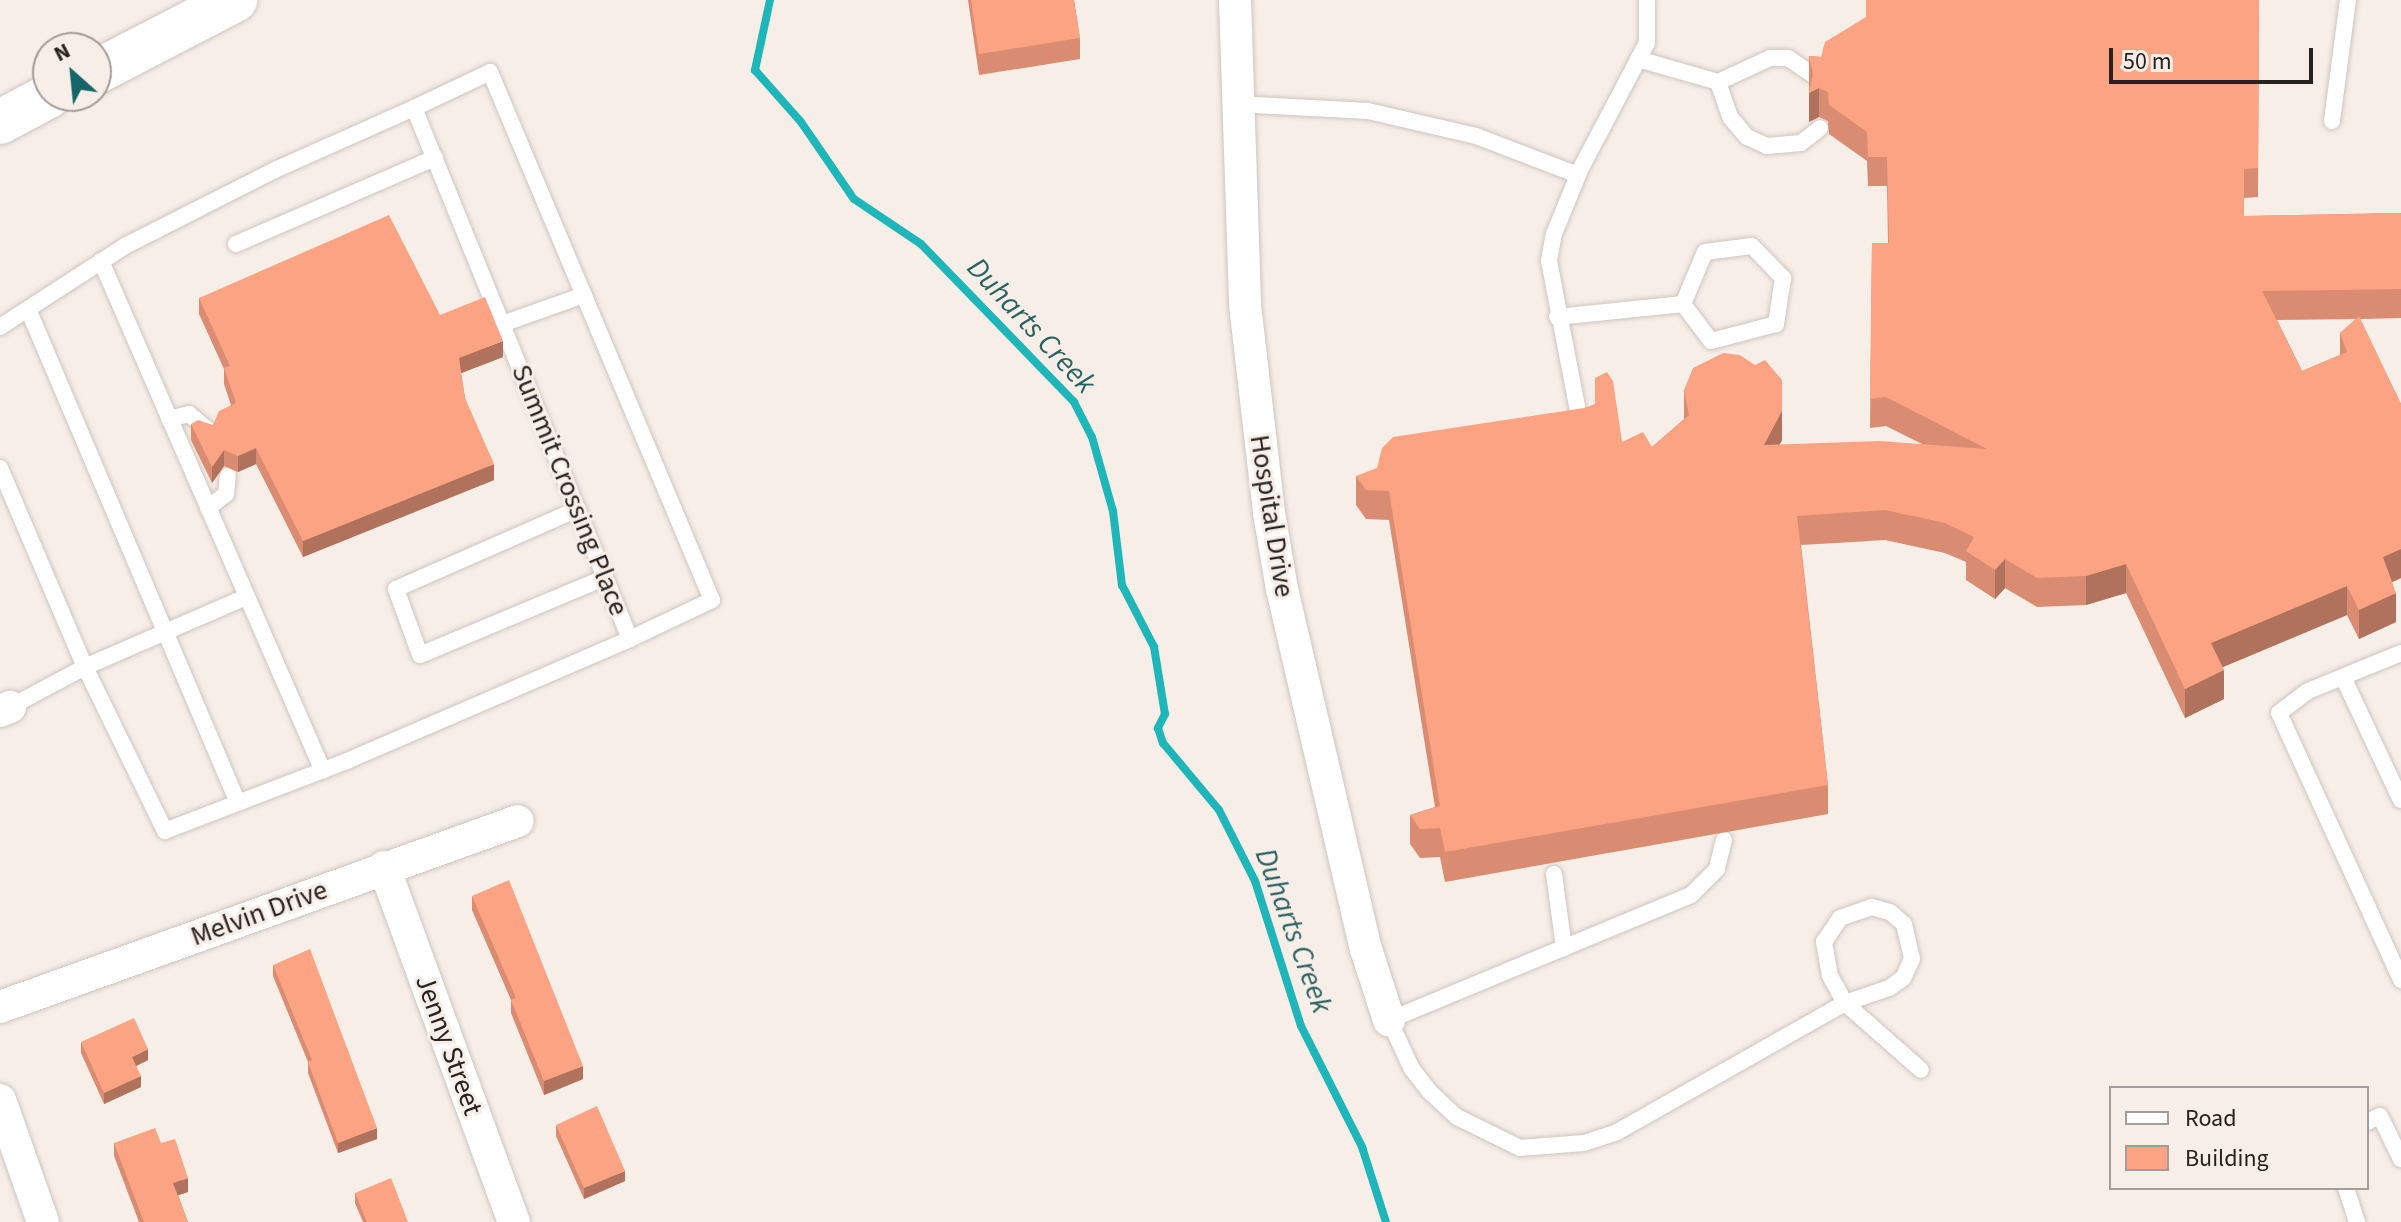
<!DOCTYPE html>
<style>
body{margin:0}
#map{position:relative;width:2401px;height:1222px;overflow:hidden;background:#f7eee8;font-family:"Source Sans 3",sans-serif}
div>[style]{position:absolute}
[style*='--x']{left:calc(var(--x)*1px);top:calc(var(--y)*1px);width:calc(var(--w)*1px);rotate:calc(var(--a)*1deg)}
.stream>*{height:8px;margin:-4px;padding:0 4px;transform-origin:4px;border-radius:4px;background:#1fb6b9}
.roads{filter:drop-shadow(0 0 2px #cec5bf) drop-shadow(0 0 2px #cec5bf)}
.lane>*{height:16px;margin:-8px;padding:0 8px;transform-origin:8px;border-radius:8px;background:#fff}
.street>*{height:32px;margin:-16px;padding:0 16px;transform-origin:16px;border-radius:16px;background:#fff}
.secondary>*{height:44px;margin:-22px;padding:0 22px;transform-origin:22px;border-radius:22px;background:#fff}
.wall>*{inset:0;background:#d98c71}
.shaded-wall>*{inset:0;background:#b0725c}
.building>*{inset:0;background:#fca383}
span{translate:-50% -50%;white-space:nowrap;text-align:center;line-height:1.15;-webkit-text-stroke:6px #f7eee8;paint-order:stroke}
.street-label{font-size:28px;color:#252220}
.water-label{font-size:30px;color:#296162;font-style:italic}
.legend{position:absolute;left:2109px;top:1086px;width:260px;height:104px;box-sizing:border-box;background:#f7eee8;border:2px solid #a39c98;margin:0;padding:10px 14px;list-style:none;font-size:24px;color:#252220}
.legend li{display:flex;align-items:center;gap:16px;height:40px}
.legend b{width:40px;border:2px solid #a39c98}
.north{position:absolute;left:32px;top:32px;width:80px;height:80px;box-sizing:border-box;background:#f7eee8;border:2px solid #a39c98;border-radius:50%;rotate:333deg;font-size:22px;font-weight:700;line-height:32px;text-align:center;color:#252220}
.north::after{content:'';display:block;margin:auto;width:28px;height:36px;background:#166569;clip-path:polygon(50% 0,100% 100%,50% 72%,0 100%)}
.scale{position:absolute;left:2109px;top:48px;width:204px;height:36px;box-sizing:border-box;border:4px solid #252220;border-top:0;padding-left:10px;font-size:24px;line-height:28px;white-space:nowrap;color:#252220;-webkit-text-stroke:6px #f7eee8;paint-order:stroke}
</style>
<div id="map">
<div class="stream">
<i style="--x:770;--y:0;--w:72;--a:102.1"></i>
<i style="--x:755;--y:70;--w:69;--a:48.5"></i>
<i style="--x:801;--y:122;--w:93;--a:55.5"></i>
<i style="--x:854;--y:199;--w:81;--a:33.9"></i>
<i style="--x:921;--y:244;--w:220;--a:45.9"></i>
<i style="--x:1074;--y:402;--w:39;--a:63"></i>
<i style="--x:1092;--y:437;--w:77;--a:74.2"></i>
<i style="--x:1113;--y:511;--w:75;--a:83.1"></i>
<i style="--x:1122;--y:585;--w:70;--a:62.7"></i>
<i style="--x:1154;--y:647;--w:68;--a:80.7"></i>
<i style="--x:1165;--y:714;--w:16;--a:117"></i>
<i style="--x:1158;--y:728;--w:16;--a:72"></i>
<i style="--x:1163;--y:743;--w:87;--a:50.1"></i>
<i style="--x:1219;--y:810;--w:80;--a:63.1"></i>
<i style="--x:1255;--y:881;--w:152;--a:72.4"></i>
<i style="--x:1301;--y:1026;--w:136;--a:63.2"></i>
<i style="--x:1362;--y:1147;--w:79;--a:72.3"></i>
</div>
<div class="roads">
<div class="lane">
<i style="--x:1638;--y:59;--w:83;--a:16"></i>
<i style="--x:1816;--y:77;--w:34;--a:-146"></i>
<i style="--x:1788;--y:58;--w:18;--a:180"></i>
<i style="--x:1770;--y:58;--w:57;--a:155.2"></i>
<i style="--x:1718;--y:82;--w:37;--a:71"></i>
<i style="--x:1730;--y:117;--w:26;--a:50"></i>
<i style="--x:1747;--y:137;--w:22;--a:24"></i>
<i style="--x:1767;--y:146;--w:34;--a:-5"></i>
<i style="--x:1801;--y:143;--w:24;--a:-38"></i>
<i style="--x:1236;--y:104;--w:132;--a:3"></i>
<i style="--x:1368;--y:111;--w:111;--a:13"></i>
<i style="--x:1476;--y:136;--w:109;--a:20.9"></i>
<i style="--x:414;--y:108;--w:84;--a:-25.3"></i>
<i style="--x:490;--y:72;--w:573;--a:67.2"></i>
<i style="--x:712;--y:600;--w:91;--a:154.6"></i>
<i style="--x:2332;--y:121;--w:122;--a:-82.5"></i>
<i style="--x:236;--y:244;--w:217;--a:-23.4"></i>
<i style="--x:101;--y:261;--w:556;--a:66.48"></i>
<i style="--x:28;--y:309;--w:537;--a:66.97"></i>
<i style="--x:1557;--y:317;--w:127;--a:-5.9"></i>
<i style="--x:1683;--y:304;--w:56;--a:-67.1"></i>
<i style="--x:1705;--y:252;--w:47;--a:-7.3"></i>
<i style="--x:1752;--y:246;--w:45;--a:45.9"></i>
<i style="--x:1783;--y:278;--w:47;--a:98.7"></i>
<i style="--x:1776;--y:324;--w:67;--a:165.3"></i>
<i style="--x:1711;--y:341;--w:46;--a:-127.1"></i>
<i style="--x:502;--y:324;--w:87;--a:-19.5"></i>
<i style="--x:0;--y:327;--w:149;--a:-32.9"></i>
<i style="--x:125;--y:246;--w:170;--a:-26.9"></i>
<i style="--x:277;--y:169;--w:150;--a:-24"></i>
<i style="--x:414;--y:108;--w:573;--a:67.86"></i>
<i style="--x:630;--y:639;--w:308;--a:156.7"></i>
<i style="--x:347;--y:761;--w:195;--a:159"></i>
<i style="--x:165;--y:831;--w:182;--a:-116"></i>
<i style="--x:85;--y:667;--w:85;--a:151.9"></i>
<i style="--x:169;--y:419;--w:21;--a:-14"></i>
<i style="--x:189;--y:414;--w:26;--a:40"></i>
<i style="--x:1581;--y:427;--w:169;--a:-100.9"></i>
<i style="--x:1549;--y:261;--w:27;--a:-80"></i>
<i style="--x:1554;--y:234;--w:71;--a:-67.8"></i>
<i style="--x:1581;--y:168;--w:141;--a:-62.2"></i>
<i style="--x:1647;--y:43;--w:43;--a:-90"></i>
<i style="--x:0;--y:468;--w:216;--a:66.9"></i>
<i style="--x:85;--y:667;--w:176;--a:-23.5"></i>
<i style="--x:208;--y:508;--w:23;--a:-38"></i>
<i style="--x:226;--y:494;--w:18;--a:-84"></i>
<i style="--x:578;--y:509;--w:199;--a:156.3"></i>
<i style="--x:396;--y:589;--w:70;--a:70"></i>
<i style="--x:420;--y:655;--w:199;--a:-22.7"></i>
<i style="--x:2401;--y:653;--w:100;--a:157.8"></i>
<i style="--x:2308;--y:691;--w:36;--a:143"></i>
<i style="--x:2279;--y:713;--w:294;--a:65.4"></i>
<i style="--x:2343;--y:677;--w:136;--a:64.8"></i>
<i style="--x:1724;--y:840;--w:30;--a:104"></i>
<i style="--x:1717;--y:869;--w:37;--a:135"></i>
<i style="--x:1691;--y:895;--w:327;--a:157.5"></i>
<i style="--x:1389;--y:1020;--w:54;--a:64.9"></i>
<i style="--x:1412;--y:1069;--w:29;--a:52"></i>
<i style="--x:1430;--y:1092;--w:37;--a:43"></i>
<i style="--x:1457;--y:1117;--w:70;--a:26.2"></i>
<i style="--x:1520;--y:1148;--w:64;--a:-4.5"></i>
<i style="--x:1584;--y:1143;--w:35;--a:-18"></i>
<i style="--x:1617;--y:1132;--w:262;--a:-29.5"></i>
<i style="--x:1845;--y:1003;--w:101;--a:41.4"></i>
<i style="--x:1554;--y:874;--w:75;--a:82.3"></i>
<i style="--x:1872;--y:907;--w:19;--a:16"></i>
<i style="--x:1890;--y:912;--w:18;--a:41"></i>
<i style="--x:1904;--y:924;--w:36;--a:77"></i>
<i style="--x:1912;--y:959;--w:21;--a:115"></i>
<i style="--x:1903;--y:978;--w:17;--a:144"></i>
<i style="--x:1889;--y:988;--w:46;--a:161.2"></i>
<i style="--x:1845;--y:1003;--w:31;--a:-119"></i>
<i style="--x:1830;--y:976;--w:35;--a:-100"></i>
<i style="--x:1824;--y:942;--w:29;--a:-56"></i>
<i style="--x:1840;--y:918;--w:34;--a:-19"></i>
<i style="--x:2367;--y:1122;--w:14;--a:-25"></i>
<i style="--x:2380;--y:1116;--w:48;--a:64"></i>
<i style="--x:2346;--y:1188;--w:36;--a:72"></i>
</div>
<div class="street">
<i style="--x:1235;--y:0;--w:305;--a:88.1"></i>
<i style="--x:1245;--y:305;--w:209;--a:83.4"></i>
<i style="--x:1269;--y:513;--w:77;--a:80.3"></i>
<i style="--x:1282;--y:589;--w:370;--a:76.9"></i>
<i style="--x:1366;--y:949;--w:75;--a:72.1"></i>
<i style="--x:0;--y:711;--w:11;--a:-22"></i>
<i style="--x:384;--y:867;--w:378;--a:69.9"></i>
<i style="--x:0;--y:1007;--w:550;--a:-19.75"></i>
<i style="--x:0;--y:1100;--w:129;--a:70.6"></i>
</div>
<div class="secondary">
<i style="--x:96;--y:72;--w:157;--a:-27.4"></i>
<i style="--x:0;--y:122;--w:55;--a:-28"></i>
</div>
</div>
<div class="wall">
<i style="clip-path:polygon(968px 0,1074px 0,1080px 38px,1080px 59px,979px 75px)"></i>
<i style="clip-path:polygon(evenodd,2259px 0,2258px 197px,2244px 198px,2244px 216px,2401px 213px,2401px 318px,2360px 319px,2401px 404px,2401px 578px,2392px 582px,2396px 622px,2359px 639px,2347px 615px,2223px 667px,2224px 699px,2185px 718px,2126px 593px,2086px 605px,2037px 607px,2005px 588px,1995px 599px,1966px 580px,1966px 562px,1945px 553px,1885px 540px,1801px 545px,1828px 785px,1828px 814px,1445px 882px,1440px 857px,1420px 858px,1410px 844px,1410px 815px,1435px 807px,1389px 520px,1366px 519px,1356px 505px,1356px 476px,1622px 442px,1652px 447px,1684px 419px,1684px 390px,1782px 440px,1779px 445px,1922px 444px,1886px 426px,1870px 428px,1872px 243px,1888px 243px,1887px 186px,1868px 186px,1867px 161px,1829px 134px,1828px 121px,1819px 117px,1809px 122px,1809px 56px,1821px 57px,2259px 0,2356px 319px,2340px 333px,2340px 355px,2302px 371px,2277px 320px,2356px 319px)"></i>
<i style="clip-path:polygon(199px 298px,440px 315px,503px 357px,461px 373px,465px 398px,494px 480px,303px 557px,256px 464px,238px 472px,224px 466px,212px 483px,191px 440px,191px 424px,213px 425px,231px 405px,224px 384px,224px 369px,199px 314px)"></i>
<i style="clip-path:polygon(472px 896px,583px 1079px,544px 1095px,511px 1013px,511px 1000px,472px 910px)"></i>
<i style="clip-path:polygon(273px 965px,377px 1139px,338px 1153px,308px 1073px,308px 1062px,273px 976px)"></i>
<i style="clip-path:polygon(81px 1042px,148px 1060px,136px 1066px,141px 1087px,104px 1104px,81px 1053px)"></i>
<i style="clip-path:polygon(556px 1125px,625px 1181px,584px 1199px,556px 1136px)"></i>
<i style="clip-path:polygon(114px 1143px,161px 1143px,188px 1192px,178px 1195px,188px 1222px,139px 1222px,114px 1156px)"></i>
<i style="clip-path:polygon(355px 1193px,408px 1222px,363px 1222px,355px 1203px)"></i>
</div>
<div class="shaded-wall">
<i style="clip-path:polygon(1819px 88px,1819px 117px,1809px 122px,1809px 93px)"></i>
<i style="clip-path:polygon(503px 341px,503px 357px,459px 374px,459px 358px)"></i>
<i style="clip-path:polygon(1782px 380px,1782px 440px,1764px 474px,1764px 445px)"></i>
<i style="clip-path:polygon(256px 448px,256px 464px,238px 472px,238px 456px)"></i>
<i style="clip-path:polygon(224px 450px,224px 466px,212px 483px,212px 467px)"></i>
<i style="clip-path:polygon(494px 464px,494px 480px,303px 557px,303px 541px)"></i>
<i style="clip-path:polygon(2401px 549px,2401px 578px,2383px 586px,2383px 557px)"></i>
<i style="clip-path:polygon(2005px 559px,2005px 588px,1995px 599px,1995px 570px)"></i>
<i style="clip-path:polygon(2126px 564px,2126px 593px,2086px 605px,2086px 576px)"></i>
<i style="clip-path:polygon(2347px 586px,2347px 615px,2211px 672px,2211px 643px)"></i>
<i style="clip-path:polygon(2396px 593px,2396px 622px,2359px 639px,2359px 610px)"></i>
<i style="clip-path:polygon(2224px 670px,2224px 699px,2185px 718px,2185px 689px)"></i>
<i style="clip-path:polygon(148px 1049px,148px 1060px,132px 1068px,132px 1057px)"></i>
<i style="clip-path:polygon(583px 1066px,583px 1079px,544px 1095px,544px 1081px)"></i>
<i style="clip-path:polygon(141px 1076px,141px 1087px,104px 1104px,104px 1093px)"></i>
<i style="clip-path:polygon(377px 1128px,377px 1139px,338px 1153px,338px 1143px)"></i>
<i style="clip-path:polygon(625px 1171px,625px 1181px,584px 1199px,584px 1188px)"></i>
<i style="clip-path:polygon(188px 1178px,188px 1192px,173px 1197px,173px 1183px)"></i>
</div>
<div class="building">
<i style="clip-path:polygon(971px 0,1074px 0,1080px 38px,979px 54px)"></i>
<i style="clip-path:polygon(1866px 0,2259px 0,2258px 168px,2244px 169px,2244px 216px,2401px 213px,2401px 289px,2262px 291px,2302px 371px,2347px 352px,2340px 333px,2359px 316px,2401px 404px,2401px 549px,2383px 557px,2396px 593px,2359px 610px,2347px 586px,2211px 643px,2224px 670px,2185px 689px,2126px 564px,2086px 576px,2037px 578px,2005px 559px,1995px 570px,1966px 551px,1974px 537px,1945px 523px,1885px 510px,1797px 516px,1828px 785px,1445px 852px,1440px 828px,1420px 829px,1410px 815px,1440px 806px,1389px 491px,1366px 490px,1356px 476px,1377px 468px,1382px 448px,1393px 437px,1584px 408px,1595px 404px,1595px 378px,1607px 372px,1613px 381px,1622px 442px,1643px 432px,1652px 447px,1689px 415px,1684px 390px,1693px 368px,1723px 353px,1740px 355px,1755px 365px,1765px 360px,1782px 380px,1782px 411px,1764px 445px,1880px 441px,1987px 449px,1886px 397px,1870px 399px,1872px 243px,1889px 243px,1887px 157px,1868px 157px,1867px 132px,1829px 105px,1828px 92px,1819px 88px,1809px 93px,1813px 74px,1809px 56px,1821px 57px,1825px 42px,1866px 17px)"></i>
<i style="clip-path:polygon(389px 215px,440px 315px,485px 297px,503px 341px,459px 358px,465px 398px,494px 464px,303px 541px,256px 448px,238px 456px,224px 450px,212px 467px,191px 424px,198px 420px,213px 425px,219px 411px,236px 403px,224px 368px,230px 366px,199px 298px)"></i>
<i style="clip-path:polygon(509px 880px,583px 1066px,544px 1081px,511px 1000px,516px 998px,472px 896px)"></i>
<i style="clip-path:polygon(310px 949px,377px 1128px,338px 1143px,308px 1062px,312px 1060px,273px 965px)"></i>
<i style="clip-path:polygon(134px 1018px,148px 1049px,132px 1057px,141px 1076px,104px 1093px,81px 1042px)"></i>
<i style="clip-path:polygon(597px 1106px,625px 1171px,584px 1188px,556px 1125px)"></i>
<i style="clip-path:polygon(155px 1128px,161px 1143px,175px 1139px,188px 1178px,173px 1183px,188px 1222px,144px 1222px,114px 1143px)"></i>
<i style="clip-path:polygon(391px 1178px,408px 1222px,367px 1222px,355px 1193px)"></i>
</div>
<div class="street-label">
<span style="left:570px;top:490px;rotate:68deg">Summit Crossing Place</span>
<span style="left:1272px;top:516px;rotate:81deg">Hospital Drive</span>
<span style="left:259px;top:913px;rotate:-20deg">Melvin Drive</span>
<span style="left:449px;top:1045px;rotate:70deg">Jenny Street</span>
</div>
<div class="water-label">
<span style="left:1031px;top:326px;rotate:47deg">Duharts Creek</span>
<span style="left:1293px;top:931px;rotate:70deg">Duharts Creek</span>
</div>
<ul class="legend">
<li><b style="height:10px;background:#fff"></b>Road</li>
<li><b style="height:22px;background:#fca383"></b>Building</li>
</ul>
<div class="north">N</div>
<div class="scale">50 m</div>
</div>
